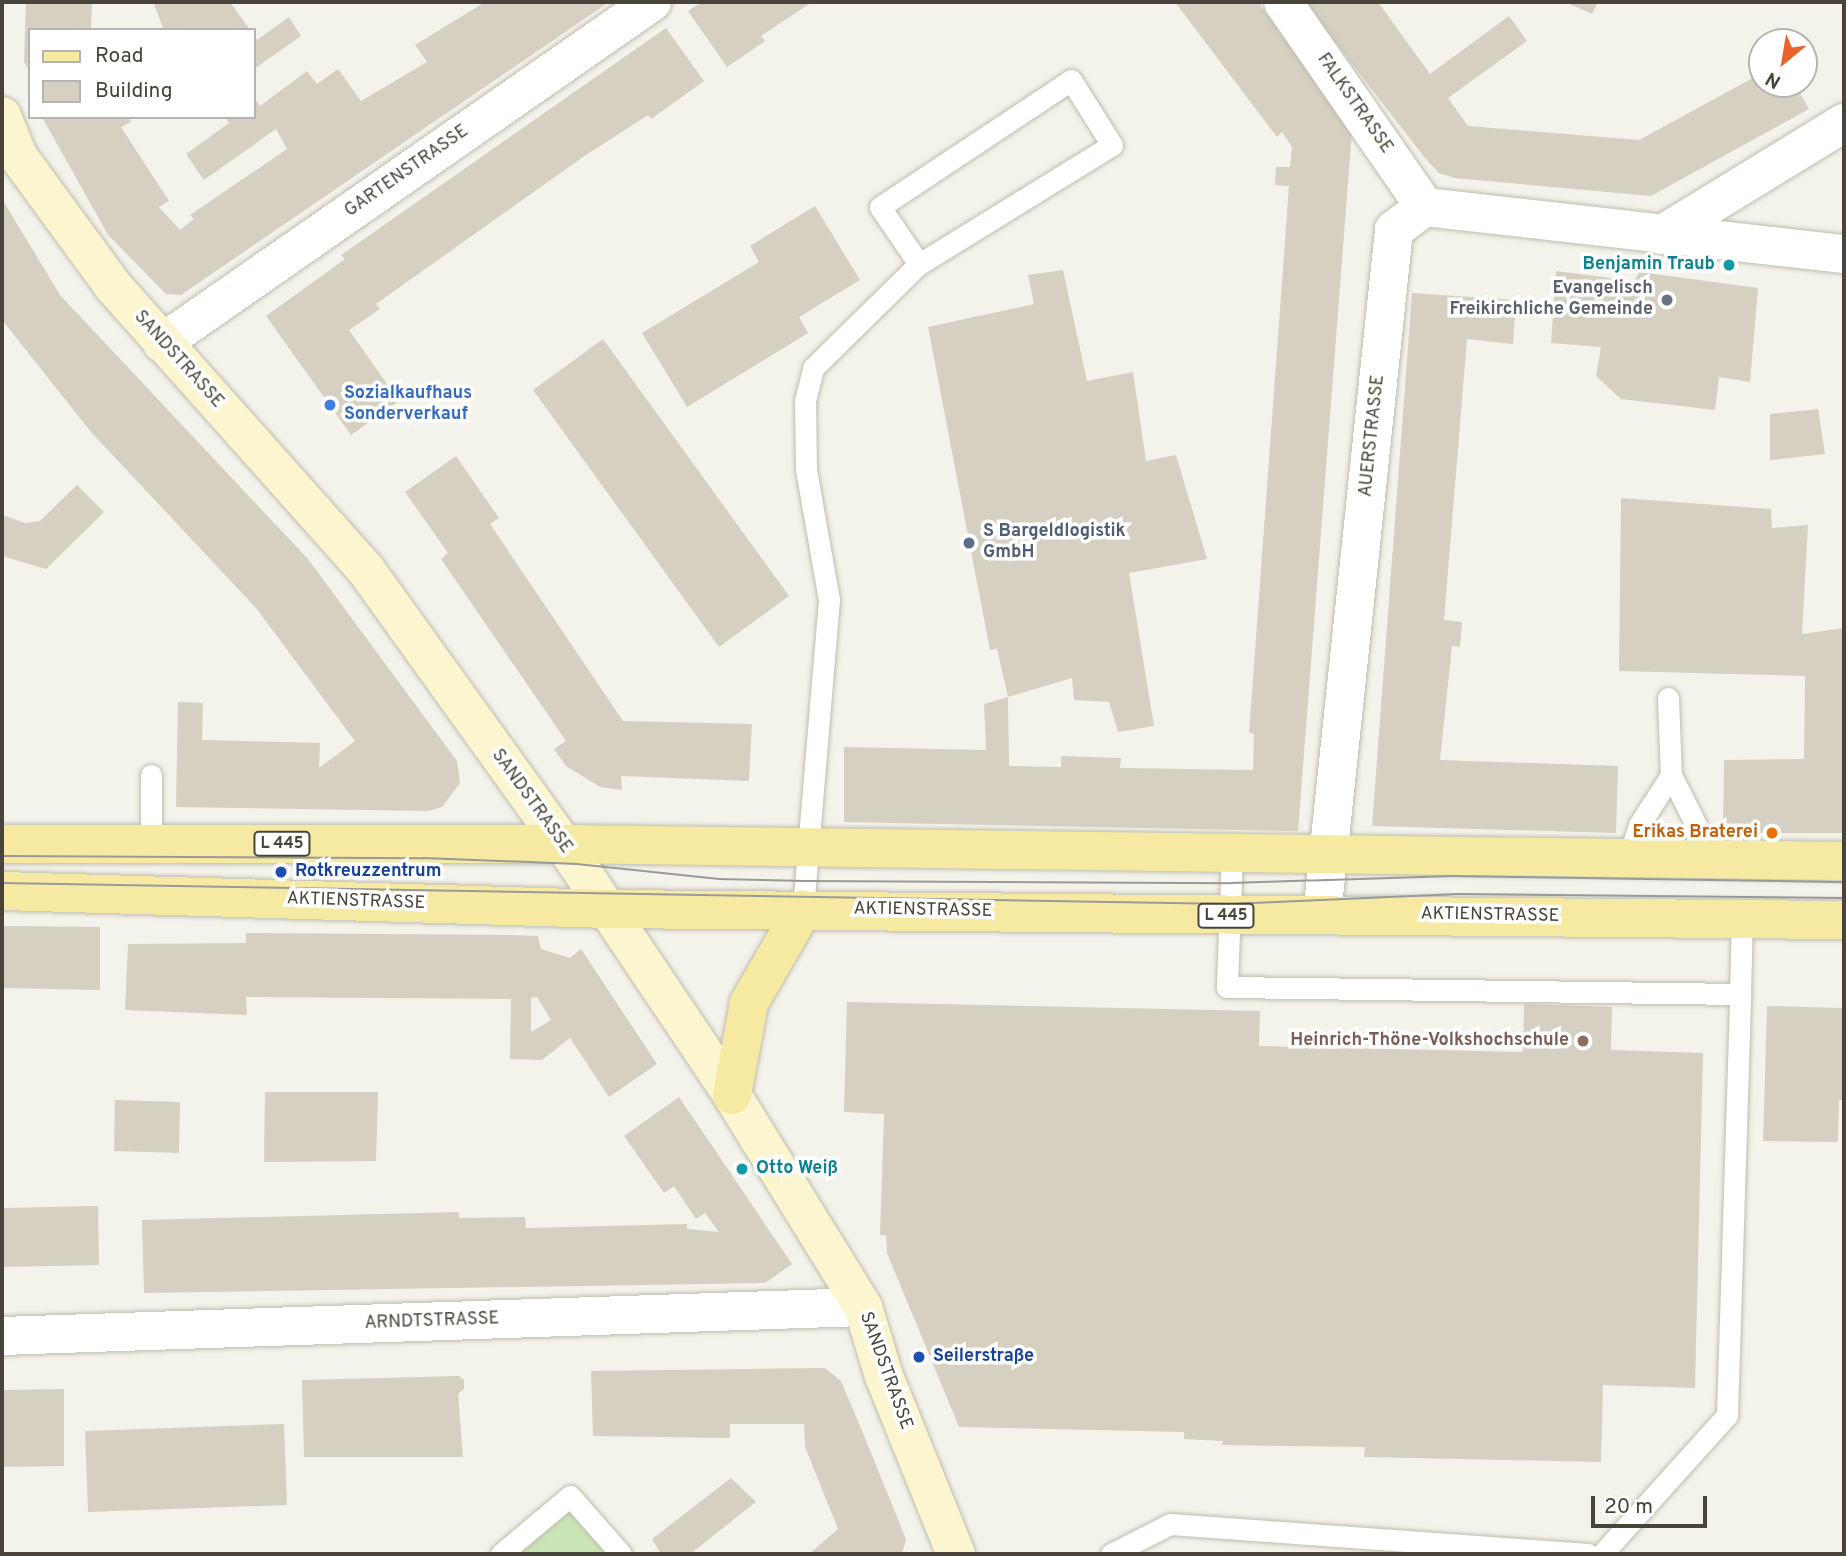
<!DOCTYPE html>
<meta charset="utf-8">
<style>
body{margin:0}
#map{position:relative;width:1846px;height:1556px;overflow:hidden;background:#f4f3eb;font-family:Overpass,sans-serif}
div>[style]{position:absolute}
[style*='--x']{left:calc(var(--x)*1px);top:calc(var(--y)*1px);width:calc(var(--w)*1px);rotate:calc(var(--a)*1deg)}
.green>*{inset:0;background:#cae5b8}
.building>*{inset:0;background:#d5d0c1}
.roads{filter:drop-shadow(0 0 2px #bfbcae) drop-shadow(0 0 2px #bfbcae)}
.lane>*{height:21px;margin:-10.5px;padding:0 10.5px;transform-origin:10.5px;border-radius:10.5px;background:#fff}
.street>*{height:38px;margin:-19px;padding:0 19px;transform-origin:19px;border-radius:19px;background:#fff}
.secondary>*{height:38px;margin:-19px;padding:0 19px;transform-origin:19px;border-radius:19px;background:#fbf6cf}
.primary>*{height:38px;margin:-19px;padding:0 19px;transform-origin:19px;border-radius:19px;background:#f6eaa2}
.tram>*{height:2px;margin:-1px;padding:0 1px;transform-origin:1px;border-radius:1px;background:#999}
.dots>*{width:19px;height:19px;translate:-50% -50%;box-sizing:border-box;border:4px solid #fff;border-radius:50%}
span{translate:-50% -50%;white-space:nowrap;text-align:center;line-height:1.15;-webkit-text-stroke:7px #fff;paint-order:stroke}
.shield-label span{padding:2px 5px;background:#fff;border:2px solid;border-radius:5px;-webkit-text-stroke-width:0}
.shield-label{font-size:16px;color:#484439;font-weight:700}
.street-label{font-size:18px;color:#484439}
.culture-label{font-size:18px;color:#0d838f;font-weight:700}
.right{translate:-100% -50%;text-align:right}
.left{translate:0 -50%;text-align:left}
.worship-label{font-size:18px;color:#5b616d;font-weight:700}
.shop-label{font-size:18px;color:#366cbe;font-weight:700}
.service-label{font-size:18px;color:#4e5e75;font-weight:700}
.food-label{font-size:18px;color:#c56008;font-weight:700}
.transit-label{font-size:18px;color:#164399;font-weight:700}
.education-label{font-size:18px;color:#785e54;font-weight:700}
.frame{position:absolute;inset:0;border:4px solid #484439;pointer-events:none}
.legend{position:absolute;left:28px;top:28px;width:228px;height:91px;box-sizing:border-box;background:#fff;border:2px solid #b6b4b0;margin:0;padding:9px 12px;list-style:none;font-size:21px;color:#484439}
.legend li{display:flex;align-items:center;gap:14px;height:35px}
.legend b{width:35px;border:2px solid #b6b4b0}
.north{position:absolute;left:1748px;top:28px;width:70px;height:70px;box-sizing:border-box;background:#fff;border:2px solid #b6b4b0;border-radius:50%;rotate:210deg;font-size:19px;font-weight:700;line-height:28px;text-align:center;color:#484439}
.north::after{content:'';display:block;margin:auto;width:24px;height:32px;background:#e9632d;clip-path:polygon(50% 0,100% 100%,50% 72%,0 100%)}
.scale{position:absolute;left:1591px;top:1496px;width:116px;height:32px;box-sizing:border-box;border:4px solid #484439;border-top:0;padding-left:9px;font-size:21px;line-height:24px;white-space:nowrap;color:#484439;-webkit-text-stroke:5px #fff;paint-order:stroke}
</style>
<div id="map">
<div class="green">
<i style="clip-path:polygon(571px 1510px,608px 1554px,517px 1554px)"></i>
</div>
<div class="building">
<i style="clip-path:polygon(26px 2px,92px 2px,91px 30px,30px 30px,30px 73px,24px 62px)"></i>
<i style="clip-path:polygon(153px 2px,230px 2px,250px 30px,164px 30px)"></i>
<i style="clip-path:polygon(485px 2px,609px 2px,181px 295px,166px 294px,108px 235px,42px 117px,128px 117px,131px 122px,121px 127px,169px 201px,159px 207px,180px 230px,194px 219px,190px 215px,287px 149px,276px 129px,204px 180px,186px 154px,229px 123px,225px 117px,254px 117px,254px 97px,260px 106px,307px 71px,317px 84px,338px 69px,361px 101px,427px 62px,415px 45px)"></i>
<i style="clip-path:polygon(702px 2px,812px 2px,761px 36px,765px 41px,727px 67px,688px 11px)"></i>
<i style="clip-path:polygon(1175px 2px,1258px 2px,1352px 131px,1298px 831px,844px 822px,844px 747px,986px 750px,984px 704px,1008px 697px,1009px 766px,1061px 767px,1061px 756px,1121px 758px,1120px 768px,1253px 770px,1254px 734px,1249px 733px,1289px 186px,1275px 185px,1276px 167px,1290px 167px,1292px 147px,1282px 132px,1277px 137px)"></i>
<i style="clip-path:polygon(1304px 2px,1378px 2px,1430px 74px,1509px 16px,1527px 41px,1448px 98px,1468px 126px,1639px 140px,1762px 73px,1762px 84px,1795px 84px,1809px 109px,1651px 196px,1454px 178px,1439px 173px,1425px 158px)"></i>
<i style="clip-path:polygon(1565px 2px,1598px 2px,1592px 14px)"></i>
<i style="clip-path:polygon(289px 17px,301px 36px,254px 69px,254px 35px,257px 40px)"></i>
<i style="clip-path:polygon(666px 28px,704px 81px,651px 119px,648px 115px,583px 157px,376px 304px,380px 309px,349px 330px,399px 401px,351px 435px,266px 316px,345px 259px,341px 255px)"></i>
<i style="clip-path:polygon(2px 199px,60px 295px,308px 559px,457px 761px,460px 783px,442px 807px,428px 811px,176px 807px,178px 702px,203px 703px,202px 740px,320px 743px,319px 768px,355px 741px,256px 608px,91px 432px,2px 320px)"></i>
<i style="clip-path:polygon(815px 206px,860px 280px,799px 317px,808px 333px,687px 407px,642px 333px,759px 262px,750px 246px)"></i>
<i style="clip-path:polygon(1063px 270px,1087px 381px,1133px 372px,1146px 461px,1176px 455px,1207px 559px,1129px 573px,1154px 726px,1118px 732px,1109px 702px,1074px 700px,1072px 678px,1008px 697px,997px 649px,990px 650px,928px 327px,1034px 304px,1028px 275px)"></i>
<i style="clip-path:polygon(1556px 271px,1634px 281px,1639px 272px,1758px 288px,1750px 382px,1719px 377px,1715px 410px,1621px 399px,1596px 376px,1601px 347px,1551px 343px)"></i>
<i style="clip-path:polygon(1412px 293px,1516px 300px,1513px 344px,1467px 339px,1444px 620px,1462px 622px,1460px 647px,1452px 646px,1440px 760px,1618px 766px,1616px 833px,1372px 826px)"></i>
<i style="clip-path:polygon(603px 339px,789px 596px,719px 647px,533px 390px)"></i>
<i style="clip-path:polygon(1818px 409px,1825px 454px,1770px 460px,1770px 414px)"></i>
<i style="clip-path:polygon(456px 456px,499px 518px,490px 524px,623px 721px,752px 724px,749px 781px,621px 776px,622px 790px,600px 787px,566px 766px,554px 749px,566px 741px,441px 559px,448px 553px,405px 492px)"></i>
<i style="clip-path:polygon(77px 485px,104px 512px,46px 569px,2px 556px,2px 515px,25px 523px,40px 521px)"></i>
<i style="clip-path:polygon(1621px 498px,1771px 509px,1772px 528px,1808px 525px,1802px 634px,1844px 628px,1844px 833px,1723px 833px,1724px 760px,1804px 759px,1805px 676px,1619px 671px)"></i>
<i style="clip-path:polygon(2px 926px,100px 927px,100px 990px,2px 988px)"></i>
<i style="clip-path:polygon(evenodd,246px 933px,511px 935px,538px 936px,541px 949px,570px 958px,581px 949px,657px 1064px,609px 1097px,570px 1038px,542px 1060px,510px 1059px,511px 999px,246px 997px,247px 1015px,125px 1010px,128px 944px,246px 943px,246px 933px,537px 997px,551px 1020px,531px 1032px,531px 998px,537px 997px)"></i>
<i style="clip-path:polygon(847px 1002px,1260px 1011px,1259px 1046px,1523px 1052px,1524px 1004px,1612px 1007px,1611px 1050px,1703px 1053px,1695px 1388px,1603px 1385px,1601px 1462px,1369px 1457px,1364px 1457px,1365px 1447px,1222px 1445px,1223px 1441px,1184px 1439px,1184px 1432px,959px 1427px,887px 1253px,886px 1235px,880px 1235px,884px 1114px,844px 1112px)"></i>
<i style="clip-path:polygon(1767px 1006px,1844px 1008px,1844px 1100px,1839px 1100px,1838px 1142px,1763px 1141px)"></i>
<i style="clip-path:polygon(265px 1092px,378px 1092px,376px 1161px,264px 1162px)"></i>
<i style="clip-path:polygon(679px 1097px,792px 1264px,765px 1283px,144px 1293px,142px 1220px,459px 1212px,459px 1218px,525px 1217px,526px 1228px,687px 1224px,687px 1229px,719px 1232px,705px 1213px,696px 1219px,674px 1186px,664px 1193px,624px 1136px)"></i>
<i style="clip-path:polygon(115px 1100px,180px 1102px,179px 1153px,114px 1151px)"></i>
<i style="clip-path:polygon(98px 1206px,99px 1265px,2px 1267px,2px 1208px)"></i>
<i style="clip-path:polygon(825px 1368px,841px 1381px,860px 1426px,906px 1539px,902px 1554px,809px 1554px,838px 1529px,805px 1447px,804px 1424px,730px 1424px,730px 1438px,593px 1436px,591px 1371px)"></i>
<i style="clip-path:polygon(459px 1376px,464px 1380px,464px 1389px,458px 1394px,463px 1457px,304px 1457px,302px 1380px)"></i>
<i style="clip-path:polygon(64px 1389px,64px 1466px,2px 1467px,2px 1390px)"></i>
<i style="clip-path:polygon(284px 1424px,287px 1505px,88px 1512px,85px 1431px)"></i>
<i style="clip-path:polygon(731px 1478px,756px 1502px,690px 1554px,661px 1554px,652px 1539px)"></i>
</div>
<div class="roads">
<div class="lane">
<i style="--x:1668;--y:698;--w:77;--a:87.8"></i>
<i style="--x:1671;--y:775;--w:56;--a:63.4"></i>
<i style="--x:1696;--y:825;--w:33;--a:81"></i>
<i style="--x:151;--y:775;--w:68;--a:90"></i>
<i style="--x:1232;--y:854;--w:133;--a:92.2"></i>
<i style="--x:1227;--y:987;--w:513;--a:0.78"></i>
<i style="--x:1740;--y:994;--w:74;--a:-88.5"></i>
<i style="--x:1629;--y:856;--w:33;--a:-72"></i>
<i style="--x:1639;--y:825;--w:59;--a:-57.4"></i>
<i style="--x:803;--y:909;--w:310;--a:-85.2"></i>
<i style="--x:829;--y:600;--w:133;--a:-100"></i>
<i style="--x:806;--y:469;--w:68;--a:-90.8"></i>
<i style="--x:805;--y:401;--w:34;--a:-76"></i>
<i style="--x:813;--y:368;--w:148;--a:-44.5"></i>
<i style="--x:919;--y:264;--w:69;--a:-124.4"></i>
<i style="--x:880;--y:207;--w:229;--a:-33.6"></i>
<i style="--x:1071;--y:80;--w:77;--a:57.8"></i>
<i style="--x:1112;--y:145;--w:227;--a:148.3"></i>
<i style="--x:501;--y:1554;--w:90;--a:-40"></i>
<i style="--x:570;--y:1496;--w:77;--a:48.7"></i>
<i style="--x:1111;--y:1554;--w:66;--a:-27"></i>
<i style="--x:1170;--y:1524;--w:419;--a:4.1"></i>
<i style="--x:1602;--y:1554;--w:187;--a:-48"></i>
<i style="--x:1727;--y:1415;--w:421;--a:-88.2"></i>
</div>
<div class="street">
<i style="--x:1283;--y:2;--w:249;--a:55.3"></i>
<i style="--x:1661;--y:235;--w:215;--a:-31.5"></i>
<i style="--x:162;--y:343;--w:597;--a:-34.83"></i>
<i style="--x:1322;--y:915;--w:689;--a:-84"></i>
<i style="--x:1394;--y:230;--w:39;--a:-37"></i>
<i style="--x:1425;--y:207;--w:422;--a:6.4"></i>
<i style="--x:2;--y:1336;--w:861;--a:-1.93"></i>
</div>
<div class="secondary">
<i style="--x:2;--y:116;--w:43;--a:68.2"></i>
<i style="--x:18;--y:156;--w:161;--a:53.8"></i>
<i style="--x:113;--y:286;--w:380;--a:48.3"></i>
<i style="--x:366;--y:570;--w:362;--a:54.3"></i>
<i style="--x:577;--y:864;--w:278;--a:56.1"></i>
<i style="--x:732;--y:1095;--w:249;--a:58.3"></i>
<i style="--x:863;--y:1307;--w:72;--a:73.1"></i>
<i style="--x:884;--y:1376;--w:192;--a:68"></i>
</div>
<div class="primary">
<i style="--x:2;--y:844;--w:560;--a:0"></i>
<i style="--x:562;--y:844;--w:1282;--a:0.76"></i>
<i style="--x:2;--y:891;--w:605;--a:1.7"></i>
<i style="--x:607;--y:909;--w:1237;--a:0.51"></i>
<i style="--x:732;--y:1095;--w:94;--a:-79.5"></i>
<i style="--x:749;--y:1003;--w:108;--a:-60.1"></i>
</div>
</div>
<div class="tram">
<i style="--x:2;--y:856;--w:421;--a:0.3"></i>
<i style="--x:423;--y:858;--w:154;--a:2.2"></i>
<i style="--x:577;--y:864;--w:143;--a:6"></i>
<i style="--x:719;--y:879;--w:86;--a:1.3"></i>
<i style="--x:805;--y:881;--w:426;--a:0.3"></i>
<i style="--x:1231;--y:883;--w:221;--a:-1.8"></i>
<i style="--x:1452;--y:876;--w:392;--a:0.9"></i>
<i style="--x:2;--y:883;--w:1228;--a:0.98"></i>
<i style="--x:1230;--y:904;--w:228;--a:-2.5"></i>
<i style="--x:1458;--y:894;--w:386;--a:0.6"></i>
</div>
<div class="dots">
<i style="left:1729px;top:265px;background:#0f9aa8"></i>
<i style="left:1667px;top:300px;background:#6b7280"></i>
<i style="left:330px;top:405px;background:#3f7fe0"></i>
<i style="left:969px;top:543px;background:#5c6f8a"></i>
<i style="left:1772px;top:833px;background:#e8710a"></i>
<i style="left:281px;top:872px;background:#1a4fb4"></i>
<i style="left:1583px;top:1041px;background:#8d6e63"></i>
<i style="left:742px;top:1169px;background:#0f9aa8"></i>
<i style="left:919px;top:1357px;background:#1a4fb4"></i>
</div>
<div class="shield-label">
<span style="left:282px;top:844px">L 445</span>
<span style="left:1226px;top:916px">L 445</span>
</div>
<div class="street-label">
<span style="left:1354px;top:104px;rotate:55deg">FALKSTRASSE</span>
<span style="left:407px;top:172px;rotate:-35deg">GARTENSTRASSE</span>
<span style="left:178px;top:360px;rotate:48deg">SANDSTRASSE</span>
<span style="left:1373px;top:436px;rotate:-84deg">AUERSTRASSE</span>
<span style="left:531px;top:802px;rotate:54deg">SANDSTRASSE</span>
<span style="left:356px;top:902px;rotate:2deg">AKTIENSTRASSE</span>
<span style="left:923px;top:911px;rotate:1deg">AKTIENSTRASSE</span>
<span style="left:1490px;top:916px;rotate:1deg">AKTIENSTRASSE</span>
<span style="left:432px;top:1322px;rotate:-2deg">ARNDTSTRASSE</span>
<span style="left:885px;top:1371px;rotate:70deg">SANDSTRASSE</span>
</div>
<div class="culture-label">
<span class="right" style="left:1715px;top:265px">Benjamin Traub</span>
<span class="left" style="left:756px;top:1169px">Otto Weiß</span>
</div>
<div class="worship-label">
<span class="right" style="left:1653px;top:300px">Evangelisch<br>Freikirchliche Gemeinde</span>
</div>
<div class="shop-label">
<span class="left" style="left:344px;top:405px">Sozialkaufhaus<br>Sonderverkauf</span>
</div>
<div class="service-label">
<span class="left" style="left:983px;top:543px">S Bargeldlogistik<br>GmbH</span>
</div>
<div class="food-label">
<span class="right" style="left:1758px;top:833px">Erikas Braterei</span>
</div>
<div class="transit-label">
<span class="left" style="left:295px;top:872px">Rotkreuzzentrum</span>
<span class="left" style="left:933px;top:1357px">Seilerstraße</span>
</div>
<div class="education-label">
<span class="right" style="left:1569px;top:1041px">Heinrich-Thöne-Volkshochschule</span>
</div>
<div class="frame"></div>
<ul class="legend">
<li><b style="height:9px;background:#f6eaa2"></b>Road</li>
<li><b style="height:19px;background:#d5d0c1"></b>Building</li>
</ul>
<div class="north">N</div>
<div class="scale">20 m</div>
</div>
